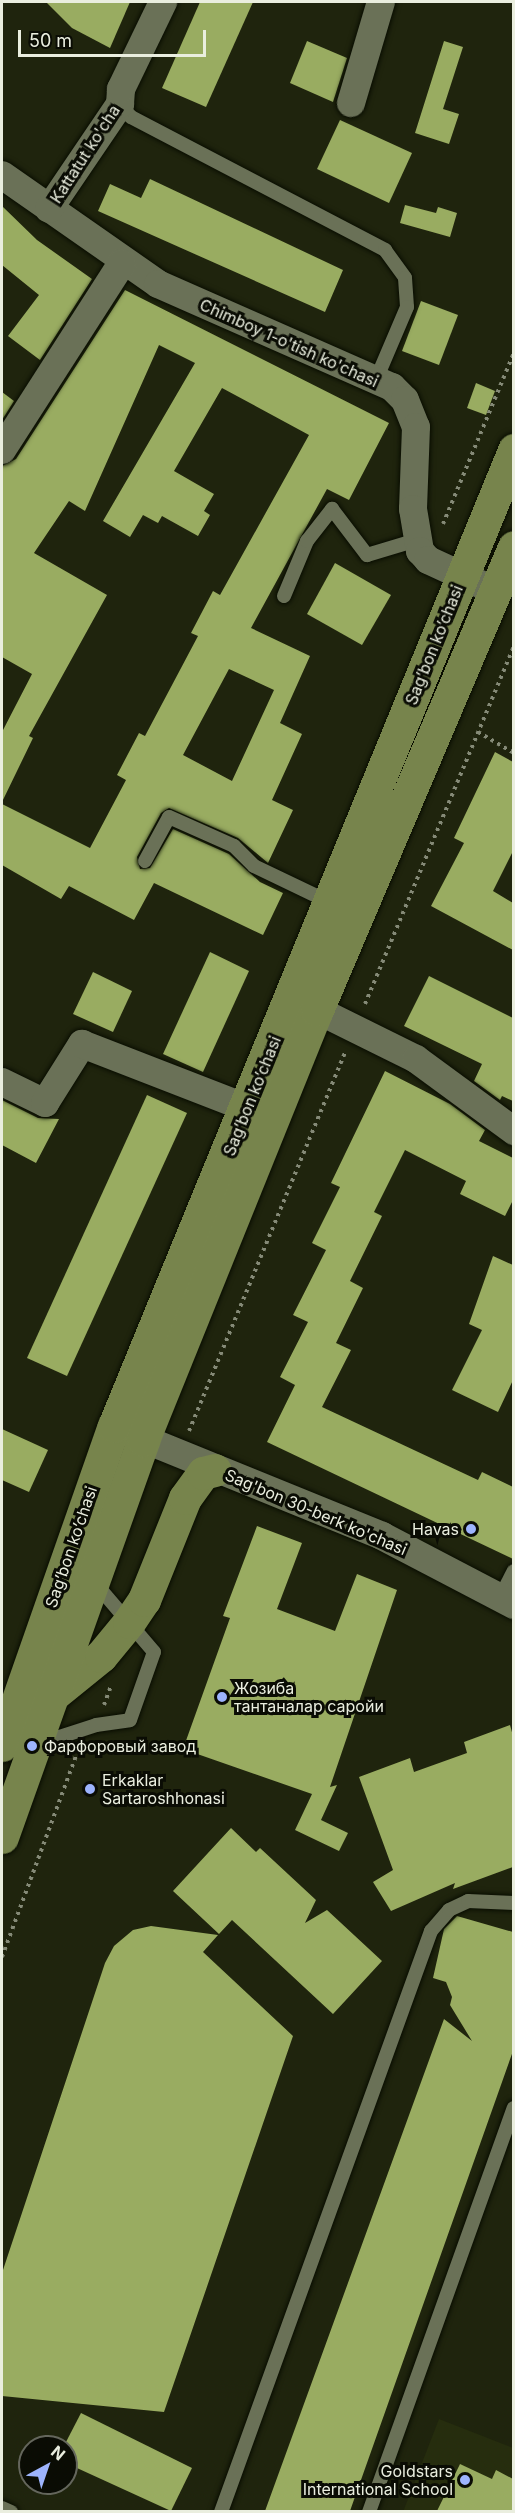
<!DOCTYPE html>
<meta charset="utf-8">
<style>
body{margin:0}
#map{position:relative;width:515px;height:2513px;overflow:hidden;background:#1f240d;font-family:Inter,sans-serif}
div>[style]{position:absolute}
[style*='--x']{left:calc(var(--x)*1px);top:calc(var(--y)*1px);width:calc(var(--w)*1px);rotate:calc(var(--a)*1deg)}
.built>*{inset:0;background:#262d0e}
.building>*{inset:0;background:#99ac61}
.path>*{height:4px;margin-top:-2px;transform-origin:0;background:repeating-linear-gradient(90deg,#858a77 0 3px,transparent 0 7.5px)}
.roads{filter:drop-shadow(0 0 2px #090d00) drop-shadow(0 0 2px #090d00)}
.lane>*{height:14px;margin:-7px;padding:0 7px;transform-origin:7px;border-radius:7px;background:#6a7157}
.street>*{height:28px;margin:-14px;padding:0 14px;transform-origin:14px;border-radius:14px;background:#6a7157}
.primary>*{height:33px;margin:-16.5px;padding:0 16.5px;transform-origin:16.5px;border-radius:16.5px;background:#77844c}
.dots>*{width:16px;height:16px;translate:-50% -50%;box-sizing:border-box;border:3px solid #0a0c04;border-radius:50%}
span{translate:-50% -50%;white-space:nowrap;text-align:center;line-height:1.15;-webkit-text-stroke:6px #0a0c04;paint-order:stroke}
.street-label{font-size:16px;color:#eaeedf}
.poi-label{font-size:16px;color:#eaeedf}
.right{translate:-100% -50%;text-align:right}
.left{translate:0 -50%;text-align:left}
.frame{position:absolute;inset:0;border:3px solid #eaeedf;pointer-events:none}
.north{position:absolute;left:18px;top:2435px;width:60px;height:60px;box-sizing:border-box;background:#0a0c04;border:2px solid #64665c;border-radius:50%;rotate:40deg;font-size:16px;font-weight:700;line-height:24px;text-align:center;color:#eaeedf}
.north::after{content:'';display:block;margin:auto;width:21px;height:27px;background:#9db4fd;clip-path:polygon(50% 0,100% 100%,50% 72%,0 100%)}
.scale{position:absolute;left:18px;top:30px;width:188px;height:27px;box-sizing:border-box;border:3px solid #eaeedf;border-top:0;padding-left:8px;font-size:18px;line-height:21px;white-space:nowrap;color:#eaeedf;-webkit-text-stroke:4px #0a0c04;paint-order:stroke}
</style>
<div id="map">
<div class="built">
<i style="clip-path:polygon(439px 2419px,513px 2448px,513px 2511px,403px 2512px)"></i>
</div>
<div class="building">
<i style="clip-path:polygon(46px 2px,130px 2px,110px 48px,72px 28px)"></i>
<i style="clip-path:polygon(200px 2px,253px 2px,206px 107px,162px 88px)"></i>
<i style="clip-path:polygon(307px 41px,347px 58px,333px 102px,290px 83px)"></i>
<i style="clip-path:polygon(444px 41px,463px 47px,443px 109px,459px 114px,449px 144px,415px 133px)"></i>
<i style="clip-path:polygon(340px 120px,412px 153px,389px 203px,317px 169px)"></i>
<i style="clip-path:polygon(150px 179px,343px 270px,325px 312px,98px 211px,110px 184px,141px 198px)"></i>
<i style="clip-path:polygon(405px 205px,436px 213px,438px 207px,457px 213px,450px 237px,400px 223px)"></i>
<i style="clip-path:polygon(2px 206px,37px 240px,92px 279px,40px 360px,8px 336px,39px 295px,2px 265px)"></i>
<i style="clip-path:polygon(evenodd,125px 290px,389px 423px,349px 500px,327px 489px,251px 628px,310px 656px,280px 723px,302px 734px,272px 800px,293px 810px,268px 863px,238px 838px,169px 808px,161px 813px,137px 857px,140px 869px,150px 868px,173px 829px,229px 854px,260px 882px,283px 893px,263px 935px,154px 883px,134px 920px,69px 886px,61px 899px,2px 865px,2px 804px,90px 848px,126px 780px,117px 775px,139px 733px,145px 736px,198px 636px,191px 633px,213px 591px,220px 595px,309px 435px,222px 388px,174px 471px,214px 494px,204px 511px,210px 515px,198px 536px,162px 516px,158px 523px,143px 515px,130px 537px,103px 521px,195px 363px,159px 345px,85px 511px,69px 501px,34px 553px,107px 595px,29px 736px,33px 738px,2px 802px,2px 732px,32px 674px,2px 657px,2px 466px,16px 459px,125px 290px,229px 669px,274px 690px,232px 781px,183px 755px,229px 669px)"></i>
<i style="clip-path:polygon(421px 301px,458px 315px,439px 365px,402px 351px)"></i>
<i style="clip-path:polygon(476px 383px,495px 391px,486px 415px,467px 408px)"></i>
<i style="clip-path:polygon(2px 392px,14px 401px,2px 420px)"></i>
<i style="clip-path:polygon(335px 563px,391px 595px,362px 645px,307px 614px)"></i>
<i style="clip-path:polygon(495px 752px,513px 762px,513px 851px,493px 891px,513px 903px,513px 950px,431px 906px,464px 843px,454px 838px)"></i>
<i style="clip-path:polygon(210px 952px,249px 971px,203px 1072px,163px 1054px)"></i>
<i style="clip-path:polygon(93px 972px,132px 991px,113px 1032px,73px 1014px)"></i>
<i style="clip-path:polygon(429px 976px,513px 1018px,513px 1101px,502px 1096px,500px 1100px,474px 1081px,482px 1064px,404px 1026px)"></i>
<i style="clip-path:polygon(385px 1071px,450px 1104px,485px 1130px,479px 1141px,513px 1158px,513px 1200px,505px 1216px,460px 1194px,466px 1181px,405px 1150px,374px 1212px,382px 1216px,350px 1281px,363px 1288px,336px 1343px,351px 1350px,322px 1407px,478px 1480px,482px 1472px,513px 1487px,513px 1559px,267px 1442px,295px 1385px,280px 1377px,308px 1322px,293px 1315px,326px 1250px,312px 1243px,340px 1187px,331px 1183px)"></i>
<i style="clip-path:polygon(147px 1095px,187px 1113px,67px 1376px,27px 1358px)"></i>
<i style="clip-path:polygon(2px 1100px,38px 1118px,59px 1119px,36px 1163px,2px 1145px)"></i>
<i style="clip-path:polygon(493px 1256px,513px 1265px,513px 1380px,498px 1412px,452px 1390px,482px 1330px,469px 1324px)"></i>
<i style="clip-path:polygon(2px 1429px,48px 1450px,29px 1492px,2px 1480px)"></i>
<i style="clip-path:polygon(257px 1526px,302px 1543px,277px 1609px,335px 1631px,357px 1574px,397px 1590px,330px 1787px,337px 1785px,321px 1820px,348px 1833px,339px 1851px,295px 1830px,312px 1794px,183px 1749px,230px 1618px,223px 1616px)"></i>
<i style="clip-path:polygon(510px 1725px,513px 1736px,513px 1867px,453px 1889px,455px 1883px,391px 1911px,373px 1882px,393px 1870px,359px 1777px,410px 1758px,414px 1772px,467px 1753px,464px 1742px)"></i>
<i style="clip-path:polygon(231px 1828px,256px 1852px,260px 1848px,316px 1900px,305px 1923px,327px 1910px,382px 1961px,333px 2014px,232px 1920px,219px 1934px,173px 1891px)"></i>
<i style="clip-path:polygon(457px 1916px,513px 1932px,513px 2051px,350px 2511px,265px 2511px,444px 2019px,472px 2041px,450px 2005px,452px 1997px,446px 1982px,433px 1978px,444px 1929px)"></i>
<i style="clip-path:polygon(151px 1926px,218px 1935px,203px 1952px,293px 2036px,164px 2412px,2px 2396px,2px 2273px,105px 1963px,114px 1946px,133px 1930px)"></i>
<i style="clip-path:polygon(81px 2413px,192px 2468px,171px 2511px,66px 2463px,66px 2442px)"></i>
<i style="clip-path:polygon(460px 2464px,492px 2479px,496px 2470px,513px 2479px,513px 2511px,437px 2511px)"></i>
</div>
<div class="path">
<i style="--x:443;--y:524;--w:185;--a:-67.5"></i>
<i style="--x:478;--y:732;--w:42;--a:30.3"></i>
<i style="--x:365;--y:1004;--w:388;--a:-67.4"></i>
<i style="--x:189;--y:1431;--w:410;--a:-67.6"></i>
<i style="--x:104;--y:1705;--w:20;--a:-70"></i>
<i style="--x:2;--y:1957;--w:217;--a:-69.8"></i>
</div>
<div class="roads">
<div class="lane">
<i style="--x:120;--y:104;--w:17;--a:50"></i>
<i style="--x:131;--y:117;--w:287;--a:27.6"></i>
<i style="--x:385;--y:250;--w:34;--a:54"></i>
<i style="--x:405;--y:278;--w:29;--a:86"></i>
<i style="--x:407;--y:307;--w:82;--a:113.1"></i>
<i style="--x:284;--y:596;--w:60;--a:-67.3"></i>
<i style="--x:307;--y:541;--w:41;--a:-52"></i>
<i style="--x:332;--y:509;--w:58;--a:52.7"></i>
<i style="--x:367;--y:555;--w:52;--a:-16.7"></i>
<i style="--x:145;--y:861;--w:50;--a:-61.4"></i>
<i style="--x:169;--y:817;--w:71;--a:24"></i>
<i style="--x:234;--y:846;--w:28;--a:45"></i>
<i style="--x:254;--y:866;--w:83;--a:25.6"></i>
<i style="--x:500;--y:1598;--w:30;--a:-63"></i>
<i style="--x:38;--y:1744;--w:61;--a:-18.1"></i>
<i style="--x:96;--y:1725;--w:34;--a:-8"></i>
<i style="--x:130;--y:1720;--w:72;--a:-70.6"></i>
<i style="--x:154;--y:1652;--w:91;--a:-130.5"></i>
<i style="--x:2;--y:2508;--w:10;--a:24"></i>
<i style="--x:221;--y:2512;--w:618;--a:-70.13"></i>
<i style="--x:431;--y:1931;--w:28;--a:-49"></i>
<i style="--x:449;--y:1910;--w:21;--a:-25"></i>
<i style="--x:468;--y:1901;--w:46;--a:2.5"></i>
<i style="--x:369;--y:2512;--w:429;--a:-70.3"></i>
</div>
<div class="street">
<i style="--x:351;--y:103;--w:105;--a:-73.5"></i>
<i style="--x:2;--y:175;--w:190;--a:34.9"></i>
<i style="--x:158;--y:284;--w:256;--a:23.8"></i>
<i style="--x:392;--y:387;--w:18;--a:45"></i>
<i style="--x:405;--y:400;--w:29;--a:68"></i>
<i style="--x:416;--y:427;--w:82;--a:92.1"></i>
<i style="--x:413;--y:509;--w:43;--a:80.5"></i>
<i style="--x:420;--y:551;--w:12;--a:48"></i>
<i style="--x:428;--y:560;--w:74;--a:24.8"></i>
<i style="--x:49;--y:209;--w:127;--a:-55.9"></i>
<i style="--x:120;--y:104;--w:15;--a:-86"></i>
<i style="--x:121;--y:89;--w:97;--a:-64.2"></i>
<i style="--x:2;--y:450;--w:222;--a:-57.3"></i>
<i style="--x:317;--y:1010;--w:110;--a:26.3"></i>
<i style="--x:416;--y:1059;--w:122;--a:36.3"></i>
<i style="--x:2;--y:1082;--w:48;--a:26"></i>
<i style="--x:45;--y:1103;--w:70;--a:-57.9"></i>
<i style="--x:82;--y:1044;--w:177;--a:21.2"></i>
<i style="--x:124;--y:1431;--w:279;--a:22.1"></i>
<i style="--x:382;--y:1536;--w:149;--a:27.6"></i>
</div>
<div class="primary">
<i style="--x:48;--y:1699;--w:68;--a:-39.1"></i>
<i style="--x:101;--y:1656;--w:44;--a:-50.5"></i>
<i style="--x:129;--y:1622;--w:27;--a:-56"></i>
<i style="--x:144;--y:1600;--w:110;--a:-68.1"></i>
<i style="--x:185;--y:1498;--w:31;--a:-54"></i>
<i style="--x:203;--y:1473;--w:12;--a:-14"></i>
<i style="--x:2;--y:1745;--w:338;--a:-70.7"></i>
<i style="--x:114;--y:1426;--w:1055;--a:-67.71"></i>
<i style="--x:2;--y:1837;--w:421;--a:-70.4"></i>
<i style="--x:143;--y:1440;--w:464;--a:-68"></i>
<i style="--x:317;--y:1010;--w:503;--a:-66.95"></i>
</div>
</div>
<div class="dots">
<i style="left:471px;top:1529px;background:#9db4fd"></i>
<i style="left:222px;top:1697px;background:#9db4fd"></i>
<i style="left:32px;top:1746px;background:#9db4fd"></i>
<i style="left:90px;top:1789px;background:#9db4fd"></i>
<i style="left:465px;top:2480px;background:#9db4fd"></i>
</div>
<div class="street-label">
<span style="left:85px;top:154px;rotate:-57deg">Kattatut ko'cha</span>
<span style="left:289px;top:343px;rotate:24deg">Chimboy 1-o'tish ko'chasi</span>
<span style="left:434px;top:645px;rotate:-68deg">Sag’bon ko’chasi</span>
<span style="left:252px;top:1096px;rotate:-68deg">Sag’bon ko’chasi</span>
<span style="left:316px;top:1512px;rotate:23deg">Sag'bon 30-berk ko'chasi</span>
<span style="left:71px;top:1547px;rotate:-71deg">Sag’bon ko’chasi</span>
</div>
<div class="poi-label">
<span class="right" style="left:459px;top:1529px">Havas</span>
<span class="left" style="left:234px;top:1697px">Жозиба<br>тантаналар саройи</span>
<span class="left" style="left:44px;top:1746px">Фарфоровый завод</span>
<span class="left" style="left:102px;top:1789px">Erkaklar<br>Sartaroshhonasi</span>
<span class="right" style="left:453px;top:2480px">Goldstars<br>International School</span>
</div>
<div class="frame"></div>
<div class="north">N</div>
<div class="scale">50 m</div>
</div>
